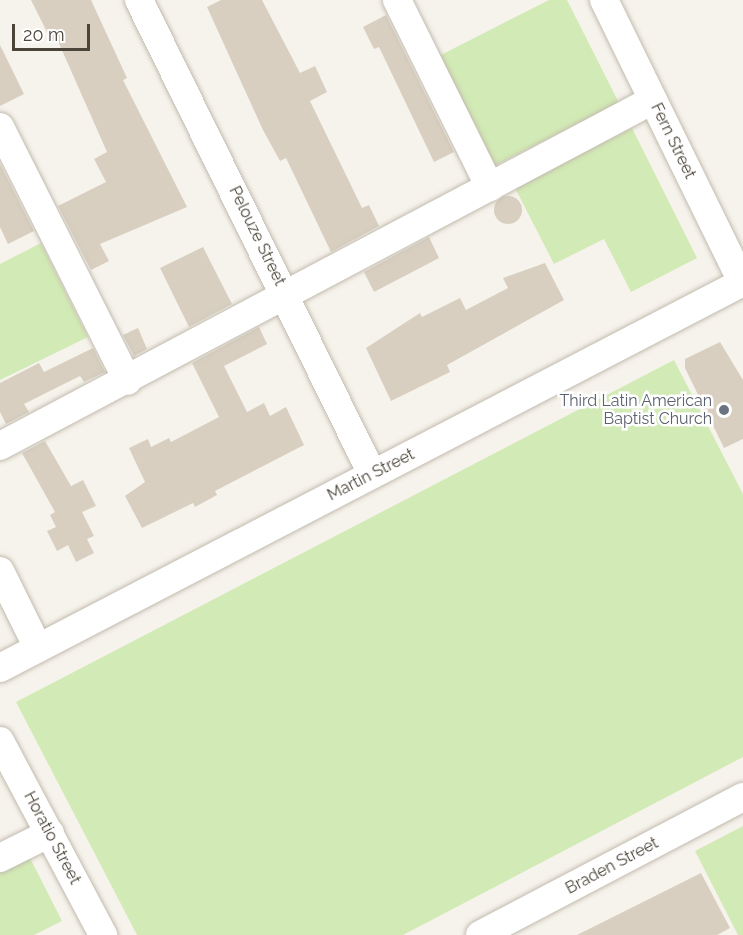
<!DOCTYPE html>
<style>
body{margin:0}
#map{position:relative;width:743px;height:935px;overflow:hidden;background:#f6f3ec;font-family:Raleway,sans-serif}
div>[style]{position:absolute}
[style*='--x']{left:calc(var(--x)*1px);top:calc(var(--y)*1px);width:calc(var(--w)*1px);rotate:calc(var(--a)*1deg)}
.green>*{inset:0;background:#d2eab5}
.building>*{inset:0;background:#d8cfc1}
.round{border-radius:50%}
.roads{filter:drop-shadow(0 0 2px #c2bbae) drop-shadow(0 0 2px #c2bbae)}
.minor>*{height:28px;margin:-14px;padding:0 14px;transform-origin:14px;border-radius:14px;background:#fff}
.dots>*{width:16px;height:16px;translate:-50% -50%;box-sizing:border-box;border:3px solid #fff;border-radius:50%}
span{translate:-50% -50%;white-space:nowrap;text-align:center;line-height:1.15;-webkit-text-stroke:5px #fff;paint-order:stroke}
.street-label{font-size:16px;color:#4b4439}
.worship-label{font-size:16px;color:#5b616d}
.right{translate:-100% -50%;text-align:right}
.scale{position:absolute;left:12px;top:24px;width:78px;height:27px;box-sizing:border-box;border:3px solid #4b4439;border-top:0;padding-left:8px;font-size:18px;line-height:21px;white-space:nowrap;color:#4b4439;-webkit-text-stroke:4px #fff;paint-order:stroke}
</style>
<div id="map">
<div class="green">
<i style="clip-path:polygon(549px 0,567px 0,619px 103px,490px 168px,435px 58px)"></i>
<i style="clip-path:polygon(632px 128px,697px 258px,631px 292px,604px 239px,554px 264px,515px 188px)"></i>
<i style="clip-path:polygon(41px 243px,88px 337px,0 380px,0 264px)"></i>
<i style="clip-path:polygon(674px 360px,743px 494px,743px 757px,403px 935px,137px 935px,16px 702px)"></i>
<i style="clip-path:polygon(743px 826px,743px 935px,738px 935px,695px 851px)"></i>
<i style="clip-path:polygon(30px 858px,62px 921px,34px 935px,0 935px,0 873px)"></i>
</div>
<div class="building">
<i style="clip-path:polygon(31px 0,91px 0,127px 78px,123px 80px,187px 207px,100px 244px,109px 261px,91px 270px,58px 206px,106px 182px,94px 159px,107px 152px,57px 39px,52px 42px)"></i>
<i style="clip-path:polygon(221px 0,262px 0,300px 73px,315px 66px,327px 92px,310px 101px,362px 208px,369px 205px,379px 226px,331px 252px,286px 158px,280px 161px,263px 130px,207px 7px)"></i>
<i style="clip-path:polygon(386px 15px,454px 152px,434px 162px,379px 47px,374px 49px,363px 27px)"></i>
<i style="clip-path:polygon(0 45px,24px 94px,0 106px)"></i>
<i style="clip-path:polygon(0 164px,34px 231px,8px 244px,0 227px)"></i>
<i class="round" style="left:494px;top:196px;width:28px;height:28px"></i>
<i style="clip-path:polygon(429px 237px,439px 258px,374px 292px,364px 272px)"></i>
<i style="clip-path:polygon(203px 247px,232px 304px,189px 327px,160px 268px)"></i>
<i style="clip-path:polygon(545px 263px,564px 300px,447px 365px,450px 372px,391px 401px,366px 348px,420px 313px,422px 317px,460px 298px,466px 310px,508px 288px,503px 278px)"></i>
<i style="clip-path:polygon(259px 327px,267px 344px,224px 366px,247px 412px,264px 403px,270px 416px,286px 407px,304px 445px,215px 491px,217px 495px,195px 507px,193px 503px,142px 528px,125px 496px,145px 482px,129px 448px,148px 439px,151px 447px,169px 438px,171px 442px,219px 417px,192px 363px)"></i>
<i style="clip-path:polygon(138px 328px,147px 349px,134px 356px,123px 335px)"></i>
<i style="clip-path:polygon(720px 342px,743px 380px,743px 439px,724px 448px,685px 368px,685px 359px)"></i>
<i style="clip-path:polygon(93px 348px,105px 372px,84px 382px,80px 376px,24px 404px,29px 412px,6px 424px,0 412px,0 383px,39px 363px,44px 372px)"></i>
<i style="clip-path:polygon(45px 441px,71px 486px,83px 480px,96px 506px,82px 512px,94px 536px,87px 539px,94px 553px,76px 562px,68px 545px,57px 551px,47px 531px,56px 527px,50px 515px,55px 512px,22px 453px)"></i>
<i style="clip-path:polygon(701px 873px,730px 928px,717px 935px,577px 935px)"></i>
</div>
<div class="roads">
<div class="minor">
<i style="--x:139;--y:0;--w:528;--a:63.82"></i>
<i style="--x:397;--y:0;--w:209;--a:63.6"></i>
<i style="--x:604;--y:0;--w:314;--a:63.9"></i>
<i style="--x:0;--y:127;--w:284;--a:63.3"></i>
<i style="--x:0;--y:446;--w:739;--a:-27.92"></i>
<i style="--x:0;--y:571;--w:86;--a:63.7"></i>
<i style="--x:0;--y:668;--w:837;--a:-27.45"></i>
<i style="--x:0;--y:741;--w:220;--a:62"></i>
<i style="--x:0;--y:858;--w:56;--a:-26.6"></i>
<i style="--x:480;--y:935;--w:297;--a:-27.7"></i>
</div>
</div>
<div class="dots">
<i style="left:724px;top:410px;background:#6b7280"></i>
</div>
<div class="street-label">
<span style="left:673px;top:141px;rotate:64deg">Fern Street</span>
<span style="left:257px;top:236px;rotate:64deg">Pelouze Street</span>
<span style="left:371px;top:475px;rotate:-27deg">Martin Street</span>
<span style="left:52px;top:838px;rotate:62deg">Horatio Street</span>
<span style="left:612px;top:866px;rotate:-28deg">Braden Street</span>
</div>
<div class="worship-label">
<span class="right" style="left:712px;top:410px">Third Latin American<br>Baptist Church</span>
</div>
<div class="scale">20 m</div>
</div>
